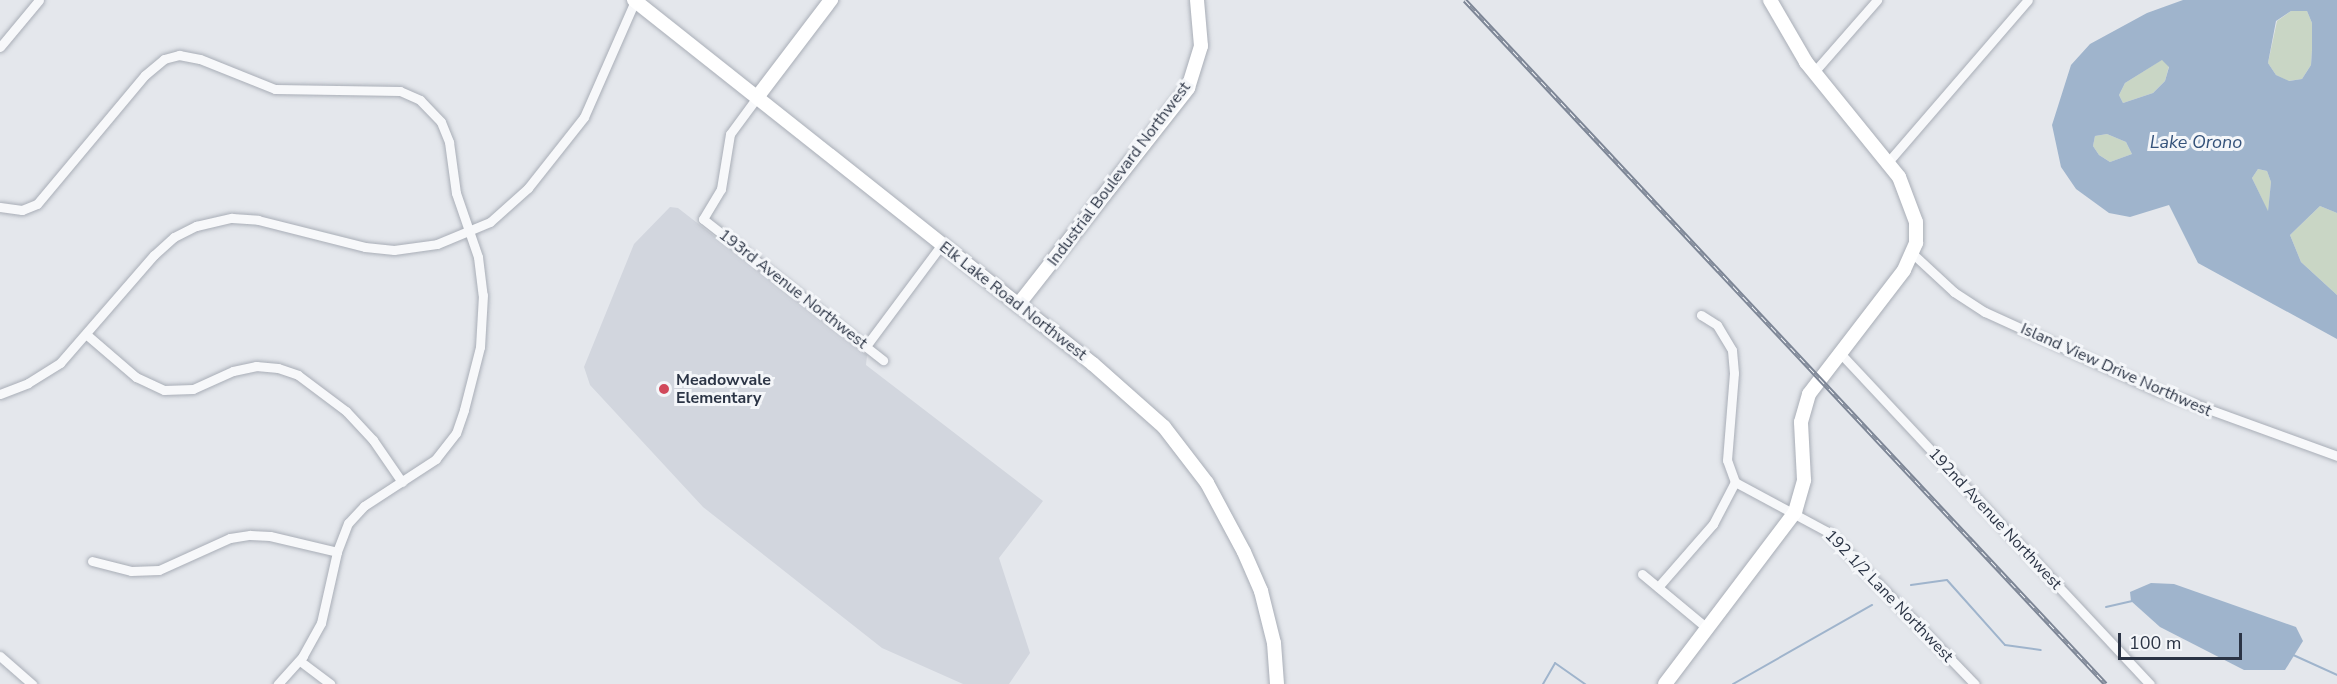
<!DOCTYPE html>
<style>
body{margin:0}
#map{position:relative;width:2337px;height:684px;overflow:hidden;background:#e4e7ec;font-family:"Nunito Sans",sans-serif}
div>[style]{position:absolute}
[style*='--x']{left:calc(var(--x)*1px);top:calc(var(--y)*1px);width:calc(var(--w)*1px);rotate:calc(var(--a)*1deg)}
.built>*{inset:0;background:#d2d6de}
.green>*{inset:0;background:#c9d6c5}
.water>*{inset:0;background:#9fb4cc}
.stream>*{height:2px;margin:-1px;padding:0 1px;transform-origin:1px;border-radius:1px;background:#9fb4cc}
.roads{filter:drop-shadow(0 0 2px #a9aeb7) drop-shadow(0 0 2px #a9aeb7)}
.street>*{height:9px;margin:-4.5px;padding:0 4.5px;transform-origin:4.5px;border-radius:4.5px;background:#f7f8fa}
.secondary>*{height:14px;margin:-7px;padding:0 7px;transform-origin:7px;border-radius:7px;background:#fff}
.rail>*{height:4.5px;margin-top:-2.25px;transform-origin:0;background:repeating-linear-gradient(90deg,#f4f6f9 0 7px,#7d8696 0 14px);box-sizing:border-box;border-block:2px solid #7d8696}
.dots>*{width:16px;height:16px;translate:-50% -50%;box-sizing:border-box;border:3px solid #f4f6f9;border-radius:50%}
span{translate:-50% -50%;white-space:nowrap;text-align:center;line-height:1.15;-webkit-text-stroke:6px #f4f6f9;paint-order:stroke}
.street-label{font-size:16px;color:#2b3445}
.poi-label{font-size:16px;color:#2b3445;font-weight:700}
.left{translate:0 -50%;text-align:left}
.water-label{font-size:18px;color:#34527a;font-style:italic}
.scale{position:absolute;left:2118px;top:633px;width:124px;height:27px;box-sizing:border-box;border:3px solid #2b3445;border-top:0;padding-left:8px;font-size:18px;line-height:21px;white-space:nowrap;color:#2b3445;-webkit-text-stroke:4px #f4f6f9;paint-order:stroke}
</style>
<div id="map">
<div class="built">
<i style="clip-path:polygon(670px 207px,678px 208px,867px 355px,866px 365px,1043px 501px,999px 558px,1030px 653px,1009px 684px,963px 684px,882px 648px,703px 507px,590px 385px,584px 367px,634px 244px)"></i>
</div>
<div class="green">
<i style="clip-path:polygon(2291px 11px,2307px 11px,2312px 23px,2312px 50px,2311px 65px,2302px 79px,2288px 81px,2276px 75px,2268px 63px,2277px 21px)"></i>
<i style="clip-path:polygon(2163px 59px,2169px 66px,2165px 81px,2153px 93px,2123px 103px,2119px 95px,2125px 83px)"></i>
<i style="clip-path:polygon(2107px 134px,2126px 142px,2132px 154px,2110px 162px,2099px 155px,2093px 146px,2095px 136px)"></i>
<i style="clip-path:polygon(2258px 169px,2267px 171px,2271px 182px,2268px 212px,2252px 178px)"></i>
<i style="clip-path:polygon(2320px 206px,2337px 213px,2337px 295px,2301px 262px,2290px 235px)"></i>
</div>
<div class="water">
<i style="clip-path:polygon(evenodd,2183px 0,2337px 0,2337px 213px,2320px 206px,2290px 235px,2301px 262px,2337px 295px,2337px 339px,2198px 263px,2169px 205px,2130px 217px,2109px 213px,2076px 189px,2061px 167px,2052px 125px,2071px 65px,2090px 44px,2147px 13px,2183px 0,2291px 11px,2307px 11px,2312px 23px,2312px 50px,2311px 65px,2302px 79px,2289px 81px,2276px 75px,2268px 63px,2276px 21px,2291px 11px,2183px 0,2162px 60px,2169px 67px,2165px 81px,2153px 93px,2123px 103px,2119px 95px,2125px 83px,2162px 60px,2183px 0,2107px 134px,2126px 142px,2132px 154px,2110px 162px,2099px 155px,2093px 146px,2095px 136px,2107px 134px,2183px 0,2258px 169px,2267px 171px,2271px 182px,2268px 211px,2252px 178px,2258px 169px)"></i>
<i style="clip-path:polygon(2151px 583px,2174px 584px,2296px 627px,2303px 641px,2285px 670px,2244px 670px,2160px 627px,2131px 601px,2130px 592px)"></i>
</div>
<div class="stream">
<i style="--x:1911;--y:585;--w:36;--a:-8"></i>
<i style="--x:1947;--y:580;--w:87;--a:48.3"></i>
<i style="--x:2005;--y:645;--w:36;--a:8"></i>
<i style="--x:2106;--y:607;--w:27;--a:-13"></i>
<i style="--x:2291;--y:654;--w:51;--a:24.5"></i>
<i style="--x:1543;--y:684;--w:24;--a:-60"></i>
<i style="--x:1555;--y:663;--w:37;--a:35"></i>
<i style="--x:1733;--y:684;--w:160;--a:-29.6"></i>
</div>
<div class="roads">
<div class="street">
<i style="--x:0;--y:47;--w:61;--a:-50.3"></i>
<i style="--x:1814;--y:72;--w:96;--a:-48.8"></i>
<i style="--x:758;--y:96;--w:47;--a:126.4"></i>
<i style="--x:730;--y:134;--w:56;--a:99.3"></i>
<i style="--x:721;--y:189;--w:35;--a:121"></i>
<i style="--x:703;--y:219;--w:229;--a:38.1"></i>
<i style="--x:1888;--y:162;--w:214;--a:-49.2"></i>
<i style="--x:0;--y:207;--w:22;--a:8"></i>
<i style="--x:22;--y:210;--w:16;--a:-22"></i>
<i style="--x:37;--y:204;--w:168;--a:-50.1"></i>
<i style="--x:145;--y:75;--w:25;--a:-40"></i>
<i style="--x:164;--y:59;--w:16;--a:-15"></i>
<i style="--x:179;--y:55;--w:21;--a:11"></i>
<i style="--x:200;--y:59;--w:81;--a:21.8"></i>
<i style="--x:275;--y:89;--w:125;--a:0.9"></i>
<i style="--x:400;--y:91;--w:22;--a:24"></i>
<i style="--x:420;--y:100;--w:30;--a:46"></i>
<i style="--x:441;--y:122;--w:22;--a:68"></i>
<i style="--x:449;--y:142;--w:51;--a:82.2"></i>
<i style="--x:456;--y:193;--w:68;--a:71"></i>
<i style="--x:478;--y:257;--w:38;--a:83"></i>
<i style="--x:483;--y:295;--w:52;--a:93.3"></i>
<i style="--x:480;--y:347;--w:65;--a:104.3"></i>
<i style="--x:464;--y:410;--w:24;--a:109"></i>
<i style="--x:456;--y:433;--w:33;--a:128"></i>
<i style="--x:436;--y:459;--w:86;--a:146.9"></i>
<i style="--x:364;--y:506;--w:23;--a:133"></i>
<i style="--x:348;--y:523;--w:31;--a:111"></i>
<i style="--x:337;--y:552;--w:73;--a:102.7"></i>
<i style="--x:321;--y:623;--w:38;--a:119"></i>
<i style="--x:303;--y:656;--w:38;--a:132"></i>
<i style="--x:1913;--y:254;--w:56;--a:42.8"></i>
<i style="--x:1954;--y:292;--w:37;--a:33"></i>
<i style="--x:1985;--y:312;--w:188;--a:24.5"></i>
<i style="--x:2156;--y:390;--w:193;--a:20"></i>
<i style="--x:87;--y:335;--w:65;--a:40.6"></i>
<i style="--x:136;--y:377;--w:31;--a:25"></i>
<i style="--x:164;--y:390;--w:29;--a:-2"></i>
<i style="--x:193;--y:389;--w:44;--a:-24.2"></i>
<i style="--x:233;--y:371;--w:24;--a:-12"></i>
<i style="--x:256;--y:366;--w:22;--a:5"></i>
<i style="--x:278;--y:368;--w:21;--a:19"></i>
<i style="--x:298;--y:375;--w:60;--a:36.9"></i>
<i style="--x:346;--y:411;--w:40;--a:47"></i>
<i style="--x:373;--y:440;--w:51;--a:55.4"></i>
<i style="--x:866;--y:346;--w:127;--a:-53.3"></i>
<i style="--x:1841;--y:354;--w:452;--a:46.9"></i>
<i style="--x:0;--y:394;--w:30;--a:-21"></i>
<i style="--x:28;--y:383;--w:38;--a:-32"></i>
<i style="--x:60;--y:363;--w:143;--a:-49"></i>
<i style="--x:154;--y:255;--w:27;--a:-42"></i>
<i style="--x:174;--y:237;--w:25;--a:-27"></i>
<i style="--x:196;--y:226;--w:37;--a:-13"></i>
<i style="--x:232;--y:218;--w:26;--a:4"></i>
<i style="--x:258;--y:220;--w:110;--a:14.2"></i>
<i style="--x:365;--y:247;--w:29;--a:6"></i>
<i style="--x:394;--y:250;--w:43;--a:-7.9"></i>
<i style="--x:437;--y:244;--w:57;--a:-22.5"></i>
<i style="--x:490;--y:222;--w:51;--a:-41.8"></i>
<i style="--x:528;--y:188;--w:90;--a:-51.7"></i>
<i style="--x:584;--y:117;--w:127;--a:-66.3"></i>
<i style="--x:1735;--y:482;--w:106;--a:28.3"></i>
<i style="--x:1828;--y:532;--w:211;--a:46"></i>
<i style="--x:92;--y:561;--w:40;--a:14.4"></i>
<i style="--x:131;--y:571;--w:28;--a:-2"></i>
<i style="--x:159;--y:570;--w:78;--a:-24.3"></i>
<i style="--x:230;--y:538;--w:20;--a:-9"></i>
<i style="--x:250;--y:535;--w:20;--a:3"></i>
<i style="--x:270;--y:536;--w:69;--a:13.4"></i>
<i style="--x:1642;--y:574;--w:86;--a:39.8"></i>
<i style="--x:1658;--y:587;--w:84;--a:-48.9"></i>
<i style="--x:1713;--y:524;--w:47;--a:-62.4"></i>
<i style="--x:1735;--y:482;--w:23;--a:-110"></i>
<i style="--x:1727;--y:460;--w:87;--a:-85.4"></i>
<i style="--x:1734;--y:373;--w:23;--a:-95"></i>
<i style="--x:1732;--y:350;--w:29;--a:-121"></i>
<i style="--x:1717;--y:325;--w:19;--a:-148"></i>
<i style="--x:0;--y:656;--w:43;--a:41.2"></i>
<i style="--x:300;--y:661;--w:38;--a:37"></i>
</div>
<div class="secondary">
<i style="--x:634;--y:0;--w:586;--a:38.42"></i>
<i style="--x:1093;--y:364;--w:95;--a:41.6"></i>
<i style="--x:1164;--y:427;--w:71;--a:52.5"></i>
<i style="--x:1207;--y:483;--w:78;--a:61.8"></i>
<i style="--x:1244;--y:552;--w:43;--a:66.4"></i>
<i style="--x:1261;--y:591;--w:54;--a:76"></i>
<i style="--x:1274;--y:643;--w:41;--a:85.8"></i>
<i style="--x:758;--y:96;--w:121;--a:-52.8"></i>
<i style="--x:1018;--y:305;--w:276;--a:-51.9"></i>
<i style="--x:1188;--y:88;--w:44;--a:-72.8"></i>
<i style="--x:1201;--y:46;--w:46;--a:-95"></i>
<i style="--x:1665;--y:684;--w:216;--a:-52.9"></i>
<i style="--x:1795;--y:512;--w:33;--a:-74"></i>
<i style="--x:1804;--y:480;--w:58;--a:-93"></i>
<i style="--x:1801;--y:422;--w:29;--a:-74"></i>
<i style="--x:1809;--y:394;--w:156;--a:-52.5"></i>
<i style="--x:1904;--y:270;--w:30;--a:-66"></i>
<i style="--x:1916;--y:243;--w:21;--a:-90"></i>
<i style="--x:1916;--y:222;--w:48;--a:-110.7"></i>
<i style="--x:1899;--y:177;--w:148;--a:-129"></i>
<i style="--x:1806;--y:62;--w:72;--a:-120.1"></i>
</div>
</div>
<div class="rail">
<i style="--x:1465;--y:0;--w:937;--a:46.86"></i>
</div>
<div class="dots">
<i style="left:664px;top:389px;background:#d1495b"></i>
</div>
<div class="street-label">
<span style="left:1119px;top:174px;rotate:-53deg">Industrial Boulevard Northwest</span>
<span style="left:793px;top:289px;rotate:38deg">193rd Avenue Northwest</span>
<span style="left:1013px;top:301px;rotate:38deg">Elk Lake Road Northwest</span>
<span style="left:2116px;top:370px;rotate:24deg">Island View Drive Northwest</span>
<span style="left:1995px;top:519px;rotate:47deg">192nd Avenue Northwest</span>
<span style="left:1889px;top:596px;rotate:46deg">192 1/2 Lane Northwest</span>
</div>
<div class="poi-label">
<span class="left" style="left:676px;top:389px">Meadowvale<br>Elementary</span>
</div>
<div class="water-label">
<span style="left:2196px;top:142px">Lake Orono</span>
</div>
<div class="scale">100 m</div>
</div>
